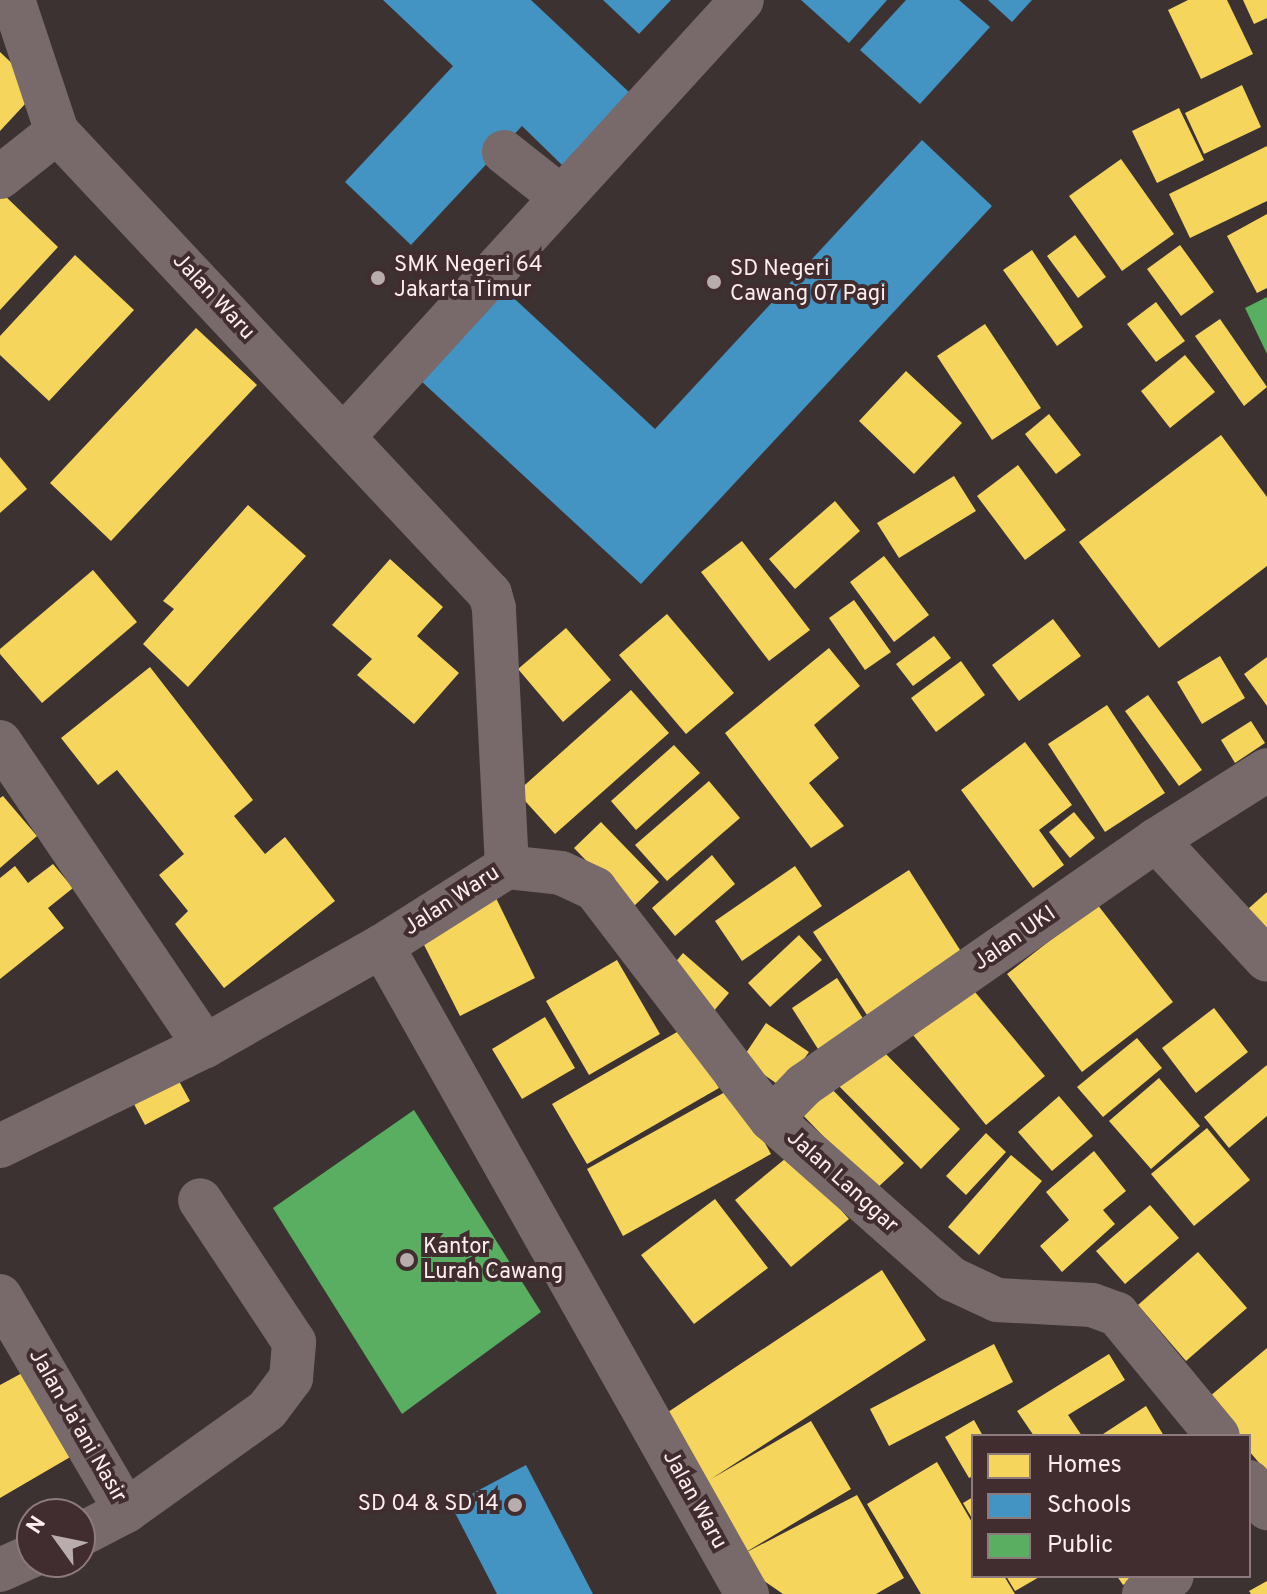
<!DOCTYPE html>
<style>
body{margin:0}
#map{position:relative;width:1267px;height:1594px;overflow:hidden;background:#3c3232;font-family:Overpass,sans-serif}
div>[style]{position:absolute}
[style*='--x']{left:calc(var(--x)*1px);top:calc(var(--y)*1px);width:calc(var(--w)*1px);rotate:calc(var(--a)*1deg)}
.homes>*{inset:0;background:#f6d55c}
.schools>*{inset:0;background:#4393c3}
.public>*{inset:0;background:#5aae61}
.minor>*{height:44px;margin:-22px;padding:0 22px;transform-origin:22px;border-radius:22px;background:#78696a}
.dots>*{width:22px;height:22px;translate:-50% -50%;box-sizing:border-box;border:4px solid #412d2f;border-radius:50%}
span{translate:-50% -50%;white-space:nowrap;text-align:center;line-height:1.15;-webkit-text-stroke:8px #412d2f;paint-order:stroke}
.poi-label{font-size:22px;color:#fceeef}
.left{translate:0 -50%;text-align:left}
.right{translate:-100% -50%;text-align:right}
.street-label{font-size:22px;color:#fceeef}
.legend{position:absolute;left:971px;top:1434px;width:280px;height:144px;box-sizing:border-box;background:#412d2f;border:2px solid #8c7a7c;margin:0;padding:10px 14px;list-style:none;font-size:24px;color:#fceeef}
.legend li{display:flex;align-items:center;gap:16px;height:40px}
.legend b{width:40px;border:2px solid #8c7a7c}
.north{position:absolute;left:16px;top:1498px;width:80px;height:80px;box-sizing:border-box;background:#412d2f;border:2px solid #8c7a7c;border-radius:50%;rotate:303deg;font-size:22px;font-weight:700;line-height:32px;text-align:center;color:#fceeef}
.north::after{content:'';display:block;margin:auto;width:28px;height:36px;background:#b9acad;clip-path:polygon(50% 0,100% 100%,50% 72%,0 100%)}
</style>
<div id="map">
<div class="homes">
<i style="clip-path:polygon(1188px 0,1227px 0,1253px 54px,1201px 79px,1168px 10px)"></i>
<i style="clip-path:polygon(1243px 0,1267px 0,1267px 18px,1254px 24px)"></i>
<i style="clip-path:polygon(0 52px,39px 89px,0 131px)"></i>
<i style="clip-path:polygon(1242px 85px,1261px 127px,1204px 154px,1185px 113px)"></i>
<i style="clip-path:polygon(1179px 108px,1204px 160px,1157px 183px,1132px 131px)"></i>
<i style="clip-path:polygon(1267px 146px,1267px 201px,1190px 238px,1169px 194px)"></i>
<i style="clip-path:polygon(1121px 159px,1174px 234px,1122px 271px,1069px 196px)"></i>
<i style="clip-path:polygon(2px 193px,58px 247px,0 310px,0 194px)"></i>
<i style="clip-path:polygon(1267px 214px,1267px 288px,1257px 293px,1227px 236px)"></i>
<i style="clip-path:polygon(1075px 235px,1106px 277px,1078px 298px,1047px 256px)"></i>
<i style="clip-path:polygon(1180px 245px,1214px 292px,1181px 316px,1147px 269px)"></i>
<i style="clip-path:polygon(1032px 250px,1083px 327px,1057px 346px,1003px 270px)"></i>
<i style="clip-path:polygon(75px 255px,134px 310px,49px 401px,0 355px,0 336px)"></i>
<i style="clip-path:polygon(1156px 302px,1185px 341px,1156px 362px,1127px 324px)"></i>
<i style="clip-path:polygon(1220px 319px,1267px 387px,1244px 406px,1195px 336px)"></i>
<i style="clip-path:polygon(985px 324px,1041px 408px,992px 440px,937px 356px)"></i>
<i style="clip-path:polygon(196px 328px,257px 385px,111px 541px,50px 483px)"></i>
<i style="clip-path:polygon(1185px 355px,1215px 392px,1170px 428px,1141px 391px)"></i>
<i style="clip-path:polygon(906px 371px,962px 423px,914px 474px,859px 421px)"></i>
<i style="clip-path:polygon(1049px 414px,1081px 455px,1056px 474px,1025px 434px)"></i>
<i style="clip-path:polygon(1221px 435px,1267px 497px,1267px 566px,1159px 648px,1079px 542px)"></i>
<i style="clip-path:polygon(0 457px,27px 489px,0 513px)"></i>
<i style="clip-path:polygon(1018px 465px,1066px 530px,1025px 560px,977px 496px)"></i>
<i style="clip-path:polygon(954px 476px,976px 511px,899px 558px,877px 523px)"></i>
<i style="clip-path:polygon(835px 501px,860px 531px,795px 589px,769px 559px)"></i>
<i style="clip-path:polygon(248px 505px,306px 556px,188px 687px,143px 644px,174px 609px,163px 601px)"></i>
<i style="clip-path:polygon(742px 541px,810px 630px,769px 661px,701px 572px)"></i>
<i style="clip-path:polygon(884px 556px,929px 615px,894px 642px,850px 582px)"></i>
<i style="clip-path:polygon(390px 559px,443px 607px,417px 636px,459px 673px,414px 724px,357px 675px,372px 659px,332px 625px)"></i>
<i style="clip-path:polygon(93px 570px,137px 622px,42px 703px,0 654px,0 649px)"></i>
<i style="clip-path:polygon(854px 600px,891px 652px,865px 670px,829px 618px)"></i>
<i style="clip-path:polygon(667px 614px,734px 693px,686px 734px,619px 655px)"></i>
<i style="clip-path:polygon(1053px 619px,1081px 656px,1019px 701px,992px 665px)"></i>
<i style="clip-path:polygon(566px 628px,611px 680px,563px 722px,518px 669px)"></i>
<i style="clip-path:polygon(934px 636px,951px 658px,913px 686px,896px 664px)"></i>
<i style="clip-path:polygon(829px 648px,860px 686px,814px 725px,839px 758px,809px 783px,844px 826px,811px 848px,725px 733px)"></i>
<i style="clip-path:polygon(1220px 656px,1245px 698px,1202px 724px,1177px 682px)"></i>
<i style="clip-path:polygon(1267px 657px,1267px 706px,1244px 674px)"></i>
<i style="clip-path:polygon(961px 661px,985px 695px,936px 732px,911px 698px)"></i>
<i style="clip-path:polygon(150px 667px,253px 800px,234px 816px,265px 854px,285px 837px,335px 901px,224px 988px,175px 924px,188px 911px,159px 875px,184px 854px,117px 770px,98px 785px,61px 738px)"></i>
<i style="clip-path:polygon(631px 690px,669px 733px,555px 834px,517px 792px)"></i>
<i style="clip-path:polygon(1148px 695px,1202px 770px,1179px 786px,1125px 711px)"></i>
<i style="clip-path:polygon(1107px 705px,1165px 793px,1105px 832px,1048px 744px)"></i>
<i style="clip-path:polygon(1251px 721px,1265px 743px,1235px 763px,1221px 740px)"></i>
<i style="clip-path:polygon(1025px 742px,1072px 805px,1039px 830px,1064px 865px,1033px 888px,961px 790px)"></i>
<i style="clip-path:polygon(674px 745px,700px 773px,636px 830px,611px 801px)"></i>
<i style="clip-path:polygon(709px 781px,740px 818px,667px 881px,635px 845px)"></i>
<i style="clip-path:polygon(3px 796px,37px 836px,0 868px,0 798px)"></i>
<i style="clip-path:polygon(1074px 812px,1095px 838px,1070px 858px,1049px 832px)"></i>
<i style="clip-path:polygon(601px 822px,659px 882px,632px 908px,574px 848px)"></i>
<i style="clip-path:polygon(712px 855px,735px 884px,675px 936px,652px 908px)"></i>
<i style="clip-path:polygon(53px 864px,73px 888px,48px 908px,64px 928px,0 979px,0 878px,15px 866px,28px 883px)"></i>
<i style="clip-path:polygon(795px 866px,822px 906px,742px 961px,715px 921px)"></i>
<i style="clip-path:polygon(909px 870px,962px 953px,867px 1015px,813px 932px)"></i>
<i style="clip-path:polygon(1267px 892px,1267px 944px,1240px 916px)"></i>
<i style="clip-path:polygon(494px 894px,535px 978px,460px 1016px,418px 933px)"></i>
<i style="clip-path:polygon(1097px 904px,1173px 1002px,1082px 1072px,1007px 974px)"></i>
<i style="clip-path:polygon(799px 935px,822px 960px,770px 1007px,748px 983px)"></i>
<i style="clip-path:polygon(683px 953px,729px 993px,707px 1019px,664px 976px)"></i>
<i style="clip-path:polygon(617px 960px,660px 1034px,589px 1075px,546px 1001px)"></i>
<i style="clip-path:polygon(837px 978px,864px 1020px,818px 1049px,792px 1008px)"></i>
<i style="clip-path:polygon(970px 986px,1045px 1076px,986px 1125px,913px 1035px)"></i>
<i style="clip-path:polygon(1214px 1008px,1248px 1052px,1196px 1093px,1162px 1048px)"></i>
<i style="clip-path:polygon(545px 1017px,575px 1068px,522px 1099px,492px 1049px)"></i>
<i style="clip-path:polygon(766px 1023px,809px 1052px,783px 1088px,742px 1059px)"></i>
<i style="clip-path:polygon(684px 1028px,719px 1088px,587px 1164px,552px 1104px)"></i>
<i style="clip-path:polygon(1137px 1038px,1162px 1068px,1103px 1117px,1077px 1087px)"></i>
<i style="clip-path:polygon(876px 1044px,960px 1129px,921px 1169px,837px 1084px)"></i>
<i style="clip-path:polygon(169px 1063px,190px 1101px,145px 1125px,125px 1087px)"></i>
<i style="clip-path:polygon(1267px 1065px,1267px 1116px,1229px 1148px,1204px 1117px)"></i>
<i style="clip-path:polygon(1159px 1078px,1200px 1126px,1151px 1169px,1109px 1121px)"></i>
<i style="clip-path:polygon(826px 1083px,904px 1163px,875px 1190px,798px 1110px)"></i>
<i style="clip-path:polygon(734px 1087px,771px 1154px,623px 1236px,587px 1169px)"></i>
<i style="clip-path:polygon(1059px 1096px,1093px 1136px,1052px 1171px,1018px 1132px)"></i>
<i style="clip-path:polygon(1207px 1128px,1250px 1180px,1194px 1226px,1151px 1174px)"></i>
<i style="clip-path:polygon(986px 1133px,1006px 1152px,966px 1195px,946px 1176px)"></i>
<i style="clip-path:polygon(1094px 1151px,1126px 1191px,1103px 1210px,1115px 1224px,1062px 1272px,1040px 1246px,1069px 1220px,1046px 1192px)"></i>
<i style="clip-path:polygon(791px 1154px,849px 1219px,791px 1267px,735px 1200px)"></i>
<i style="clip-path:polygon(1011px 1155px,1042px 1181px,979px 1255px,948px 1227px)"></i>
<i style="clip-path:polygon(715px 1199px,768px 1268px,694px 1324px,641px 1255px)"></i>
<i style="clip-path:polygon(1150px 1205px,1179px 1238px,1125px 1284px,1096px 1251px)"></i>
<i style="clip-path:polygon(1198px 1252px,1247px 1308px,1186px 1361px,1138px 1305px)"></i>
<i style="clip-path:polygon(882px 1270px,926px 1340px,711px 1479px,811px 1421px,851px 1489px,741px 1555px,857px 1495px,904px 1578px,876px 1594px,783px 1594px,732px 1559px,656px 1420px)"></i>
<i style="clip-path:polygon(994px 1344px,1013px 1382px,889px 1446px,870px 1409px)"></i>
<i style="clip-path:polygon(1267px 1348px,1267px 1472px,1249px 1451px,1249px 1436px,1231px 1436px,1203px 1402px)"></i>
<i style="clip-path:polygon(1109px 1354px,1125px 1380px,1068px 1415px,1082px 1436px,1034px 1436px,1017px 1411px)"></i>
<i style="clip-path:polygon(24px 1372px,72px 1456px,0 1498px,0 1385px)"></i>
<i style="clip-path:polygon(1146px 1406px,1164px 1436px,1100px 1436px)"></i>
<i style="clip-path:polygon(974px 1420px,983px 1436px,973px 1436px,973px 1476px,969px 1478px,945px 1437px)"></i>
<i style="clip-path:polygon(937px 1462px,973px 1524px,973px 1576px,1004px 1576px,1015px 1594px,921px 1594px,867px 1504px)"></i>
<i style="clip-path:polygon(973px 1497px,973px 1520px,963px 1503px)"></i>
<i style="clip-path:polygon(1006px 1576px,1041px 1576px,1015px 1591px)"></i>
<i style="clip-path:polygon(1117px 1576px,1137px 1576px,1123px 1585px)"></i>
<i style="clip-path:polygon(1267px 1581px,1267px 1594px,1251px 1594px,1249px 1591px)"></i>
</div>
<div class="schools">
<i style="clip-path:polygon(383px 0,531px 0,630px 93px,562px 165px,522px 126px,411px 245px,345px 182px,453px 66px)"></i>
<i style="clip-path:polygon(603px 0,671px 0,639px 34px)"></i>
<i style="clip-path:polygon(801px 0,887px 0,849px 43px)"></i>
<i style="clip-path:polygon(906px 0,959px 0,990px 27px,920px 104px,860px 50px)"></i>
<i style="clip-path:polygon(988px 0,1032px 0,1012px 22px)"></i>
<i style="clip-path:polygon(922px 140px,992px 206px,641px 584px,420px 380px,504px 289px,655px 429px)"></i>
<i style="clip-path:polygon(526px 1465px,593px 1594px,497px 1594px,451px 1505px)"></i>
</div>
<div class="public">
<i style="clip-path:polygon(1267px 297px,1267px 354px,1245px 308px)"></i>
<i style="clip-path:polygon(414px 1110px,541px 1312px,402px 1414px,273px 1208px)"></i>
</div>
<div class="minor">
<i style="--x:504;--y:152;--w:73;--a:38.3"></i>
<i style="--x:0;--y:177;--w:73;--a:-38.3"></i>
<i style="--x:344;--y:436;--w:590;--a:-47.61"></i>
<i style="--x:0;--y:742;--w:367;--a:56"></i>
<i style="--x:1156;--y:840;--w:163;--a:47.2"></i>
<i style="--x:507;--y:867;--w:54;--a:6.3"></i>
<i style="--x:561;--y:873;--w:38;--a:25"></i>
<i style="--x:595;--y:889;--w:290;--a:52.6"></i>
<i style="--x:771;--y:1119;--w:242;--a:41.5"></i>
<i style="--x:952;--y:1279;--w:50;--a:25"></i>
<i style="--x:997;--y:1300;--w:95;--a:3"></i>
<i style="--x:1092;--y:1305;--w:27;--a:20"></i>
<i style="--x:1117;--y:1314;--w:158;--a:50.4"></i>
<i style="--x:382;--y:946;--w:744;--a:60.61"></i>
<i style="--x:771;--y:1119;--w:47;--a:-45.9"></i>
<i style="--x:804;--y:1085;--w:429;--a:-34.8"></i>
<i style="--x:1156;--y:840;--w:131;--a:-32.2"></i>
<i style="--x:0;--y:1146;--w:228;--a:-26"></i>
<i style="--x:205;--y:1046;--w:203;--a:-29.5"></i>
<i style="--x:382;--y:946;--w:148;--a:-32.3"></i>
<i style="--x:507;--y:867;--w:259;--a:-92.9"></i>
<i style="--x:494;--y:608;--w:15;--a:-106"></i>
<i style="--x:490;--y:594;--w:633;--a:-133.14"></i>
<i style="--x:57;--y:132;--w:139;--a:-108.4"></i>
<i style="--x:0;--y:1296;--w:249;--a:59.6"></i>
<i style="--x:126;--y:1511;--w:52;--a:152.4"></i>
<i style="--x:1249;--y:1482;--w:32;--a:55"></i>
<i style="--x:126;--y:1511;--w:173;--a:-35.6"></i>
<i style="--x:267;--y:1410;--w:40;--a:-53"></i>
<i style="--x:291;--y:1378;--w:36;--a:-85"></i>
<i style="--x:294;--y:1342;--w:170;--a:-123.5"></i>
<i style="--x:0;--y:1570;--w:35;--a:-24"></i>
<i style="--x:1144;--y:1594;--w:33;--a:-33"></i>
</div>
<div class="dots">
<i style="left:378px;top:278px;background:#b9acad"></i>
<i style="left:714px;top:282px;background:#b9acad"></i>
<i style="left:407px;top:1260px;background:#b9acad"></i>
<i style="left:515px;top:1505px;background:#b9acad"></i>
</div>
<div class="poi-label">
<span class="left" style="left:394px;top:278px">SMK Negeri 64<br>Jakarta Timur</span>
<span class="left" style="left:730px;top:282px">SD Negeri<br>Cawang 07 Pagi</span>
<span class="left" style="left:423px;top:1260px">Kantor<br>Lurah Cawang</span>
<span class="right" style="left:499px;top:1505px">SD 04 &amp; SD 14</span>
</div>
<div class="street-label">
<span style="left:213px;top:297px;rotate:47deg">Jalan Waru</span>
<span style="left:452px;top:901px;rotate:-33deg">Jalan Waru</span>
<span style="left:1015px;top:939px;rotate:-35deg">Jalan UKI</span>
<span style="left:842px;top:1182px;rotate:42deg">Jalan Langgar</span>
<span style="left:77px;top:1426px;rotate:60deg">Jalan Ja'ani Nasir</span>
<span style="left:694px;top:1500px;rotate:61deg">Jalan Waru</span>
</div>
<ul class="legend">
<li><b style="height:22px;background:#f6d55c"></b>Homes</li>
<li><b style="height:22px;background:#4393c3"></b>Schools</li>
<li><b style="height:22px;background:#5aae61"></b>Public</li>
</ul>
<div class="north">N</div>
</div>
